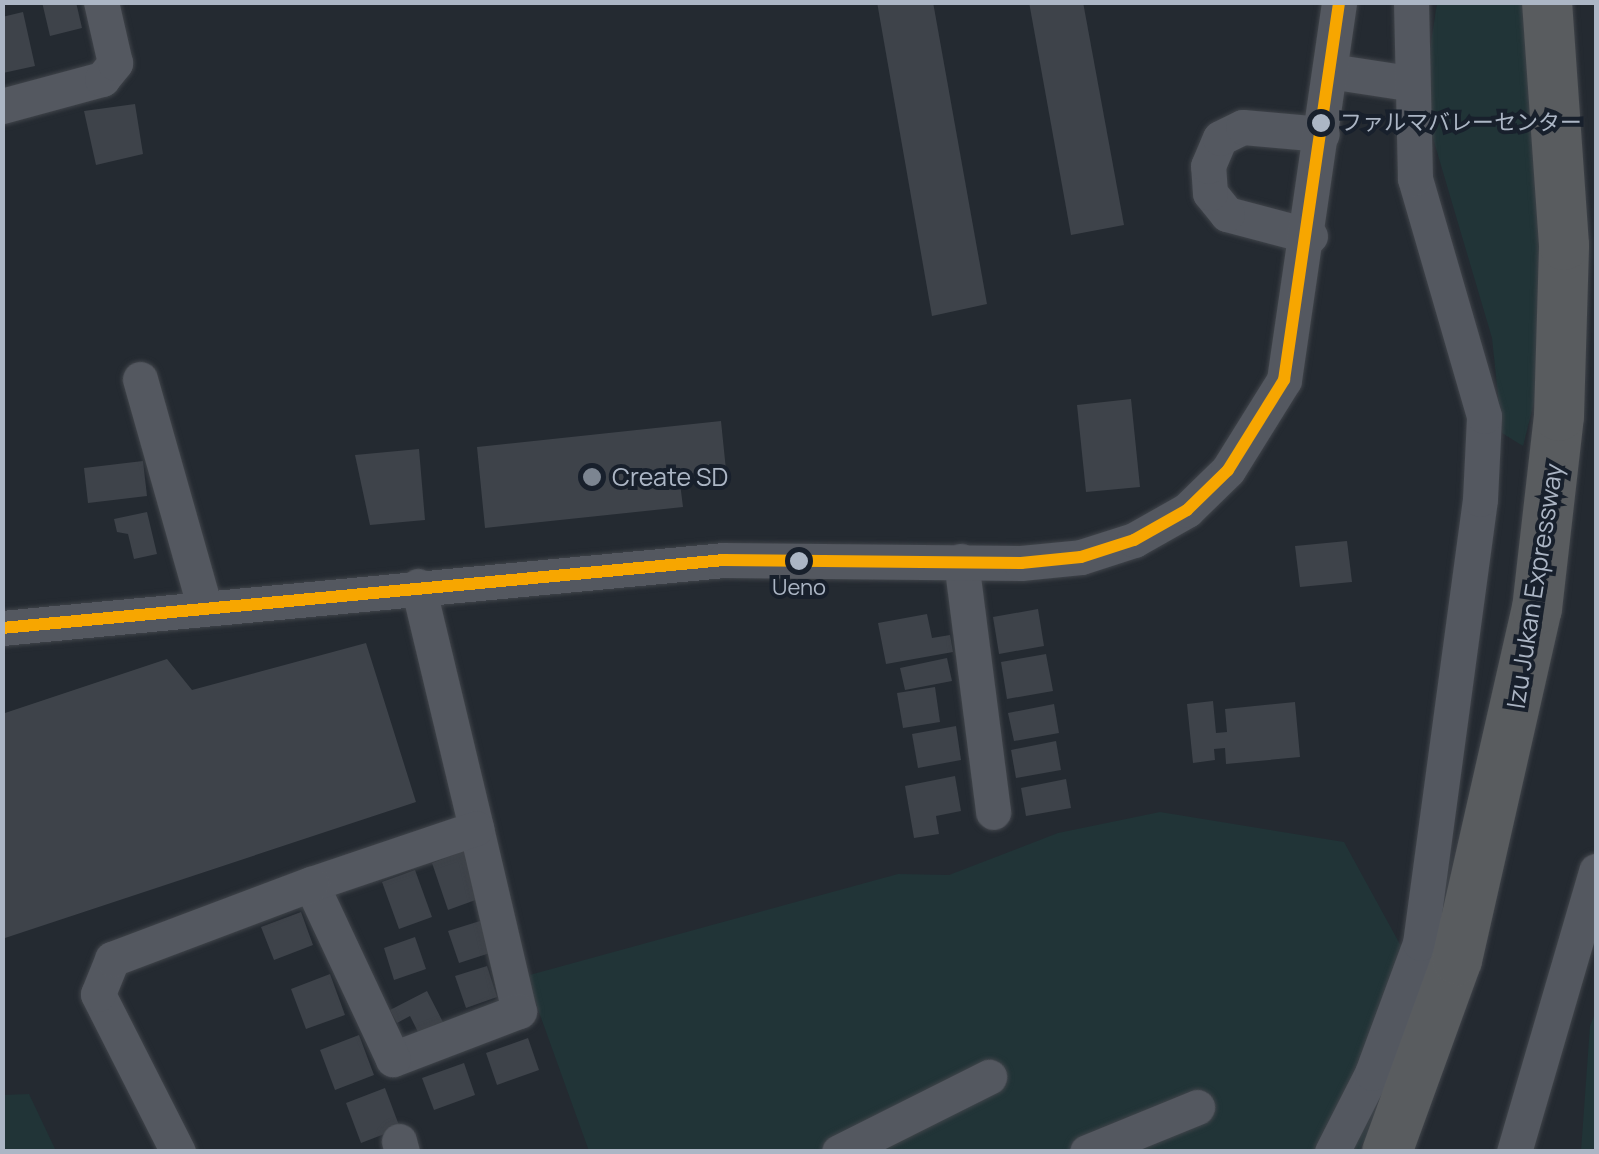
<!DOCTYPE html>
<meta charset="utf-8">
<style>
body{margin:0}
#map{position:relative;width:1599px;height:1154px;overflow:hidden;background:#242a31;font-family:Manrope,"Noto Sans JP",sans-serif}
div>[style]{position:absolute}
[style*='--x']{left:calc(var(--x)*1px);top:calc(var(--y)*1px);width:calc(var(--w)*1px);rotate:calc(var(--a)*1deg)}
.green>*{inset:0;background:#213437}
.building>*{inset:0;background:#3e434a}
.roads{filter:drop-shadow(0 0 2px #40444a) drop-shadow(0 0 2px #40444a)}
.minor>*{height:35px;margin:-17.5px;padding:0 17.5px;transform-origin:17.5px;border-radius:17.5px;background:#545860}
.highway>*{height:50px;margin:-25px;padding:0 25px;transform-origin:25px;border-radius:25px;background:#595c5f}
.bus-1>*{height:12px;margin:-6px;padding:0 6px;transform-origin:6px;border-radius:6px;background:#f7a600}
.dots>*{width:28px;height:28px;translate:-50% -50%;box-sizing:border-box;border:5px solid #18202c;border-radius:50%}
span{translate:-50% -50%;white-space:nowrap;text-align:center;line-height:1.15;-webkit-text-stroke:8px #18202c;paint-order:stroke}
.bus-label{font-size:22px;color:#acb6c5}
.left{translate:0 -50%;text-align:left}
.poi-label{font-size:25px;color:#acb6c5}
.street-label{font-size:25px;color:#acb6c5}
.frame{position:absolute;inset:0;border:5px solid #acb6c5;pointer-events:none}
</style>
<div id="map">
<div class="green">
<i style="clip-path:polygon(1437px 3px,1529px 3px,1534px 24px,1542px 371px,1523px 446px,1502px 433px,1492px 338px,1422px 101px)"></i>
<i style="clip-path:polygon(1160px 812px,1344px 842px,1413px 968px,1385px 1101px,1358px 1152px,589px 1151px,526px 976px,898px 874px,949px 875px,1058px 833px)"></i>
<i style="clip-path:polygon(1596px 1011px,1596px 1151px,1581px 1151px,1590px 1026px)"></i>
<i style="clip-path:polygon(28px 1094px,29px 1094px,56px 1151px,3px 1151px,3px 1095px)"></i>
</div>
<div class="building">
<i style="clip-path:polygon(42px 2px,76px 2px,82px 28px,50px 36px)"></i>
<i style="clip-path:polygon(877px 2px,933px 2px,987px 304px,932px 316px)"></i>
<i style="clip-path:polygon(1029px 2px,1083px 2px,1124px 225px,1071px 235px)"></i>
<i style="clip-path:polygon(23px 12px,35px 66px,3px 73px,2px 17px)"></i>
<i style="clip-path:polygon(135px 104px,143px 154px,96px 165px,84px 111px)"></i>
<i style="clip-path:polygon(1131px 399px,1140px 487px,1086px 492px,1077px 405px)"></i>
<i style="clip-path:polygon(721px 421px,726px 470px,679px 475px,683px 507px,485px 528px,477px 447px)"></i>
<i style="clip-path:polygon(419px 449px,425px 520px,370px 525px,355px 455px)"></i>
<i style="clip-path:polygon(143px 461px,147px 496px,88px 503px,84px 468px)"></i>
<i style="clip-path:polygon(147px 512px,157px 554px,134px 559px,128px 534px,117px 532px,114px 519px)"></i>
<i style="clip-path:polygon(1347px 541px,1352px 582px,1300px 587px,1295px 546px)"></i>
<i style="clip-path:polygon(1038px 609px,1044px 646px,999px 654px,993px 617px)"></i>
<i style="clip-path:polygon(927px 614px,932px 638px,950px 635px,953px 652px,886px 664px,878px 623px)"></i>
<i style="clip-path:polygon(366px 643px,416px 802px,2px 939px,2px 714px,167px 659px,192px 690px)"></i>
<i style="clip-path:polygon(1046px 654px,1053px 691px,1007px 699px,1001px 662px)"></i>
<i style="clip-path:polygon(947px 658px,952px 681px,905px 690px,900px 668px)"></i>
<i style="clip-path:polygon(935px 687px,940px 722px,903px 728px,897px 693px)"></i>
<i style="clip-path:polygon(1213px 701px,1216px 733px,1227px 732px,1225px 709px,1295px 702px,1300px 757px,1226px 764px,1225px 748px,1214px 749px,1215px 760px,1193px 763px,1187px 704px)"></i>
<i style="clip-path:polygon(1054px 704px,1059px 733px,1014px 741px,1008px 713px)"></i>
<i style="clip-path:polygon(956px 726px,961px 760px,918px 768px,912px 734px)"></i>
<i style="clip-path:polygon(1056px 741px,1061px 770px,1016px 778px,1011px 750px)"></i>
<i style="clip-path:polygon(955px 776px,961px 811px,936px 816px,939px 834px,914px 838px,905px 786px)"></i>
<i style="clip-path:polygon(1066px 779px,1071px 808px,1026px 816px,1021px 788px)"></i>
<i style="clip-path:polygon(464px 851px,481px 898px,448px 910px,432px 863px)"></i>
<i style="clip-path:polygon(415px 870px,432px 917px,399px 929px,382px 882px)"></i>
<i style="clip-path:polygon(301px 912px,313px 945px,274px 960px,261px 927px)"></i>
<i style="clip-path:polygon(480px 921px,490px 953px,459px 963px,448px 931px)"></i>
<i style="clip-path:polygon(415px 937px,426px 969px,394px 980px,384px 948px)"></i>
<i style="clip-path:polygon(487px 966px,497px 997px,466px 1008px,455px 976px)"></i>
<i style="clip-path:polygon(330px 974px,345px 1015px,306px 1029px,291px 989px)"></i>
<i style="clip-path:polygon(427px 991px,444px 1024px,420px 1036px,410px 1016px,397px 1023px,390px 1010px)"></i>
<i style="clip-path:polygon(359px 1035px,374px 1075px,335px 1090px,320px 1050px)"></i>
<i style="clip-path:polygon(528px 1038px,539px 1070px,497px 1085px,486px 1053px)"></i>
<i style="clip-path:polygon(464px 1063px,475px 1095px,434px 1110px,422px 1078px)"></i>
<i style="clip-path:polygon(385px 1088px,400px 1128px,361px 1143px,346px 1103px)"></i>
</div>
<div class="roads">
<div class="minor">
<i style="--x:1330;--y:71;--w:79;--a:8.7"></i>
<i style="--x:2;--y:106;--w:104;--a:-15.1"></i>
<i style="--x:102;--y:79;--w:21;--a:-51"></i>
<i style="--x:115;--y:63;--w:63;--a:-102.9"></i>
<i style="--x:1310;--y:236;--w:86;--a:-165.2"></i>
<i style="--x:1227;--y:214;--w:27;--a:-129"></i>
<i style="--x:1210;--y:193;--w:27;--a:-94"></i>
<i style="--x:1208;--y:166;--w:30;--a:-67"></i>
<i style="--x:1220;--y:138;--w:25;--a:-26"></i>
<i style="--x:1243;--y:127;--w:79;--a:5.1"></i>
<i style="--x:140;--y:379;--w:238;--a:74.2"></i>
<i style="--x:961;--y:561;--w:253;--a:82.7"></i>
<i style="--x:418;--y:586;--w:249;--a:76.5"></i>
<i style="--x:476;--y:828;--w:188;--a:76.8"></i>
<i style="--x:519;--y:1011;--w:135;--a:159.1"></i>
<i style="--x:393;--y:1059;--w:193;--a:-115.1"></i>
<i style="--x:311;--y:884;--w:174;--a:-18.7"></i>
<i style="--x:2;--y:628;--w:725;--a:-5.38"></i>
<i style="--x:724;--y:560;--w:297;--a:0.6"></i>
<i style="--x:1021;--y:563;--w:60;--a:-5.7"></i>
<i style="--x:1081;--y:557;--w:56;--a:-17.8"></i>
<i style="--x:1134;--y:540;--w:61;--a:-29.5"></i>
<i style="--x:1187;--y:510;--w:57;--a:-44.3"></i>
<i style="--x:1228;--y:470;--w:106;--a:-58.1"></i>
<i style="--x:1284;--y:380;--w:382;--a:-81.7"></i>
<i style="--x:399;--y:1141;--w:11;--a:75"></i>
<i style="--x:178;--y:1152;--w:177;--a:-116.9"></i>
<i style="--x:98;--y:994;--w:38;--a:-68"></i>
<i style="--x:112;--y:959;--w:213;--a:-20.7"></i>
<i style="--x:839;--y:1152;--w:168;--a:-26.6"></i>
<i style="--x:1087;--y:1152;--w:119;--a:-22.2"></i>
<i style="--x:1332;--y:1152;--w:89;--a:-63.1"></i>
<i style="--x:1372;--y:1073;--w:139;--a:-69.7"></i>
<i style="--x:1420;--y:943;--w:448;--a:-82.3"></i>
<i style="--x:1480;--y:499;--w:83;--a:-87.2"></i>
<i style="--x:1484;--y:416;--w:248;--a:-106.2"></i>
<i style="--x:1415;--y:178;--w:176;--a:-91.3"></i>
<i style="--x:1514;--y:1152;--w:293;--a:-73.7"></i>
</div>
<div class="highway">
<i style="--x:1387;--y:1152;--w:204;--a:-70"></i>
<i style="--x:1457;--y:960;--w:360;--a:-77.2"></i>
<i style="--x:1537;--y:609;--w:194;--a:-83.5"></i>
<i style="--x:1559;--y:416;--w:171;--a:-88.3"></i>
<i style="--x:1564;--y:245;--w:244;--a:-94"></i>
</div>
</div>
<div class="bus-1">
<i style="--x:2;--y:628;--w:725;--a:-5.38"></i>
<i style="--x:724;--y:560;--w:297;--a:0.6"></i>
<i style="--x:1021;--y:563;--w:60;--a:-5.7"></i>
<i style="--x:1081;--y:557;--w:56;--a:-17.8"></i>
<i style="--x:1134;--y:540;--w:61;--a:-29.5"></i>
<i style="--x:1187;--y:510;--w:57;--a:-44.3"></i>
<i style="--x:1228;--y:470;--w:106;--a:-58.1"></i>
<i style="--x:1284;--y:380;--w:382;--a:-81.7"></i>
</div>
<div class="dots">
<i style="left:1321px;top:123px;background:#acb6c5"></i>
<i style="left:592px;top:477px;background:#7c8591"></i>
<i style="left:799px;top:561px;background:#acb6c5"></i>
</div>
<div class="bus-label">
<span class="left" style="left:1340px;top:123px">ファルマバレーセンター</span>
<span style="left:799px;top:588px">Ueno</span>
</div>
<div class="poi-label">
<span class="left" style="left:612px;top:477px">Create SD</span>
</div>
<div class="street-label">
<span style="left:1535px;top:586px;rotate:-81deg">Izu Jukan Expressway</span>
</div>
<div class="frame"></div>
</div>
